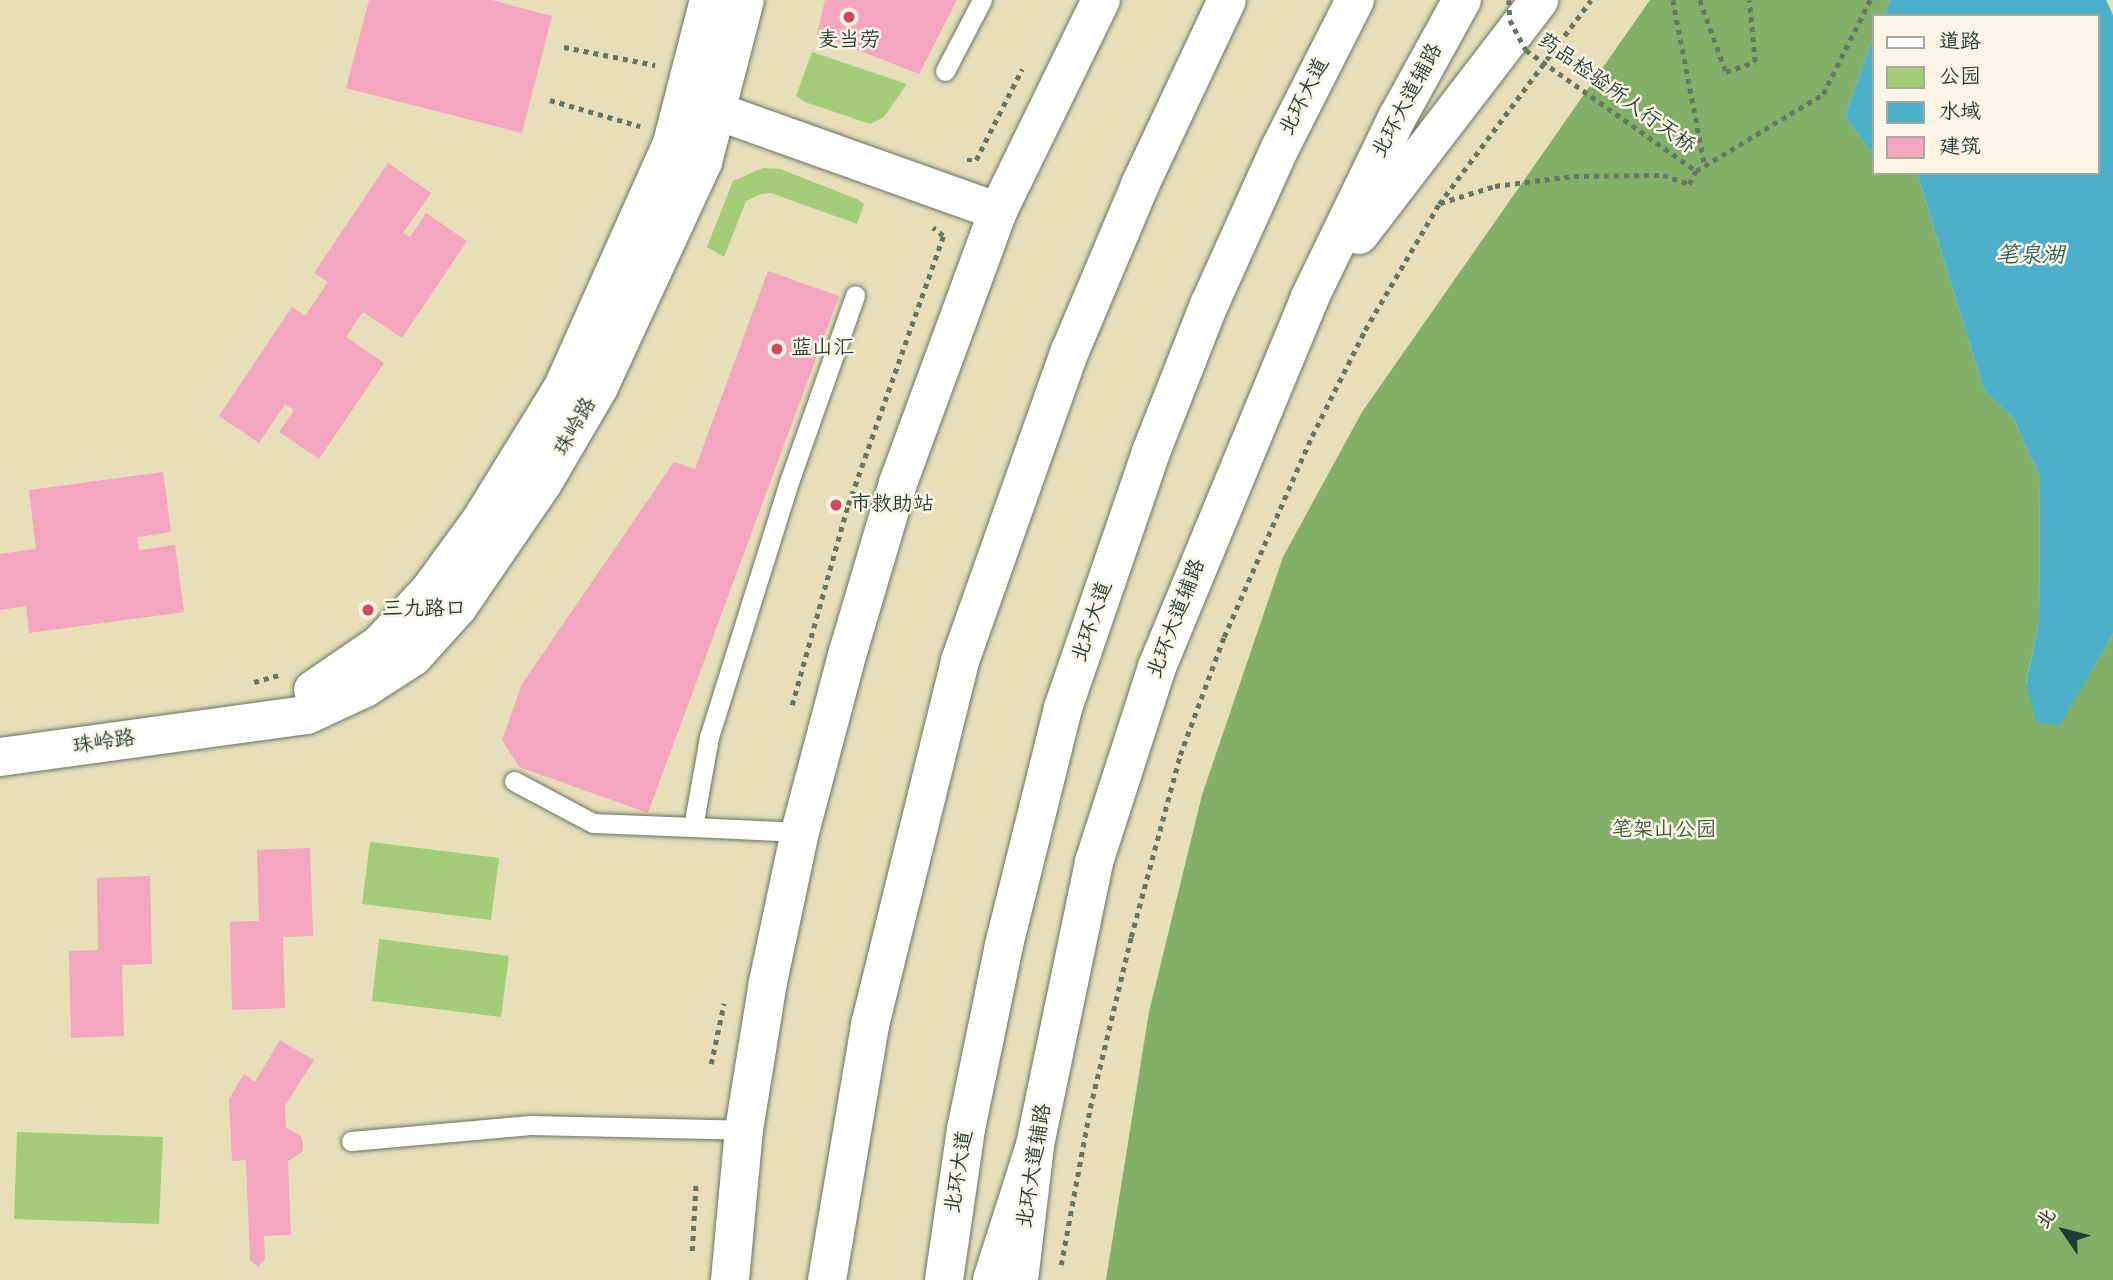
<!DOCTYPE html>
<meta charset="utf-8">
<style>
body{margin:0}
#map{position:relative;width:2113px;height:1280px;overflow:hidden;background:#e6dfba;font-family:Kalam,"LXGW WenKai TC",sans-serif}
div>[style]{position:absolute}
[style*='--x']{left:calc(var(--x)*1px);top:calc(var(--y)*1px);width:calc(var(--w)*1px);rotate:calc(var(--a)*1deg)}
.green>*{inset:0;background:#a4cd79}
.forest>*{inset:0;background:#83b069}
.water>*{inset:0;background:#4cb0cb}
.building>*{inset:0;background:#f4a5bf}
.path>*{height:4.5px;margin-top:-2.25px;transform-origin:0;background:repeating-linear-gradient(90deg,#657663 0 5px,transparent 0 10px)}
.roads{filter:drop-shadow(0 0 2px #657663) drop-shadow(0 0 2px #657663)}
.lane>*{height:19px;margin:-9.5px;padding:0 9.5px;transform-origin:9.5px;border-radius:9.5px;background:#fff}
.street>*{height:37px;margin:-18.5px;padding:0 18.5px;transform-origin:18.5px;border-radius:18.5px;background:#fff}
.secondary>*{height:38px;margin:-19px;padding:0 19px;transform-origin:19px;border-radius:19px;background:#fff}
.primary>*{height:38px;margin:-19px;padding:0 19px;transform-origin:19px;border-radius:19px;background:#fff}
.highway>*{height:38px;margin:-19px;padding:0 19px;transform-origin:19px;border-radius:19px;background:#fff}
.path-bridge>*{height:4.5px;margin-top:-2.25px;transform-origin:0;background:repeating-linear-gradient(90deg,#657663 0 5px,transparent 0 10px)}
.dots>*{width:19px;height:19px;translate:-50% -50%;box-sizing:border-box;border:4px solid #fcf5e5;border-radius:50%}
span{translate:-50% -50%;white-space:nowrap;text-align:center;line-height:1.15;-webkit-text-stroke:5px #fcf5e5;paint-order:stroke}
.poi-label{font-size:21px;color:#1f3d34}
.left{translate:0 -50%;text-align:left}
.street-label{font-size:21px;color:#1f3d34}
.park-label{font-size:21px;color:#3a5a42}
.water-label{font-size:23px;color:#2c6061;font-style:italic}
.legend{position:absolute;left:1872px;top:14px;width:228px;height:161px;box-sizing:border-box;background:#fcf5e5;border:2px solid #a4ab9e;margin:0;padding:9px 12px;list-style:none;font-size:21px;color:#1f3d34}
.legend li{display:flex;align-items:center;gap:14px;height:35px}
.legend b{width:35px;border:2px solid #a4ab9e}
.north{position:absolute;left:2029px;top:1196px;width:70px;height:70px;-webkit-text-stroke:5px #fcf5e5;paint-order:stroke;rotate:305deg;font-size:19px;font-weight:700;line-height:28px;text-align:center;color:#1f3d34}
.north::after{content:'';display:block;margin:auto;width:24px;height:32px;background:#1f3d34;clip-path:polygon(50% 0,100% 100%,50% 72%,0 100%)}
</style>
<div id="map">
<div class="green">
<i style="clip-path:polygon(812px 52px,907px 84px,884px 117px,870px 124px,805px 102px,796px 96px)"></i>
<i style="clip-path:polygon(763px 168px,780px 169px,857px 199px,864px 204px,857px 224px,771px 193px,761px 194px,746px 201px,724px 257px,707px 247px,733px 181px)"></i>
<i style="clip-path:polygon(370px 842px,499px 858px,491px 920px,362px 904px)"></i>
<i style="clip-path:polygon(379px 939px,509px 956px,501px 1017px,372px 1001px)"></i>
<i style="clip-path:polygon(17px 1132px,163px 1137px,159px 1224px,14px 1219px)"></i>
</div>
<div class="forest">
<i style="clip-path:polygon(1650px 0,1891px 0,1883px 16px,1873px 16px,1873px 37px,1845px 116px,1873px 155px,1873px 173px,1917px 173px,1984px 390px,2014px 419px,2040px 478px,2039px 621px,2026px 683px,2092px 670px,2113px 634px,2113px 1280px,1106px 1280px,1149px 1012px,1202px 795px,1283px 557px,1362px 412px)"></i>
</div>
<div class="water">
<i style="clip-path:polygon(1891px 0,2106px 0,2113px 15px,2113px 634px,2060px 725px,2036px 722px,2026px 684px,2039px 621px,2040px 478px,2014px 419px,1984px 390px,1917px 173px,2097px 173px,2097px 16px,1883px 16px)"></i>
<i style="clip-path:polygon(1873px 37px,1873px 155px,1845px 116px)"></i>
</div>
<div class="building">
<i style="clip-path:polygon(369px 0,491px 0,552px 16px,522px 133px,346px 88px)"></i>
<i style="clip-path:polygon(825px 0,957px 0,919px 74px,817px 34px)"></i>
<i style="clip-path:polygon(388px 163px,431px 193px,403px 233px,410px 237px,426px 213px,467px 241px,402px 338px,363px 312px,346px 337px,384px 363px,319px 459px,279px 432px,294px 410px,285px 404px,259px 443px,219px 416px,292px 307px,305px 316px,328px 282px,314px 273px)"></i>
<i style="clip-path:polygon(768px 271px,839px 296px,648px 813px,519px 767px,502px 740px,522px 684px,674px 462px,695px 469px)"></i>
<i style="clip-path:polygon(163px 472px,171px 532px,137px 537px,139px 550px,175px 545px,184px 612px,29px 633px,26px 606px,0 610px,0 554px,36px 549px,29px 490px)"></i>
<i style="clip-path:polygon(310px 848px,313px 936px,283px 937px,285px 1008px,232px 1010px,230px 922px,259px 921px,257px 850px)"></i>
<i style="clip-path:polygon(150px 876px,152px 964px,122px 965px,124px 1036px,71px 1038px,69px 951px,98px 950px,97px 878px)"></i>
<i style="clip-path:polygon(280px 1040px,314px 1060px,285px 1106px,286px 1128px,301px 1136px,303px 1144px,302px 1152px,288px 1161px,291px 1235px,264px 1236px,265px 1259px,258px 1267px,250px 1260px,246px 1160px,232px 1161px,229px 1099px,244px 1074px,255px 1082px)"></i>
</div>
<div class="path">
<i style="--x:1673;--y:0;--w:169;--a:79.1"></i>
<i style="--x:1700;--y:0;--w:77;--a:70.1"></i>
<i style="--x:1726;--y:72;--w:31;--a:-19"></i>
<i style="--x:1755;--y:62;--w:62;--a:-95.5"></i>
<i style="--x:564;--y:47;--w:93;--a:11.2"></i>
<i style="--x:550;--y:100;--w:94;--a:16.1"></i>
<i style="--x:967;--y:160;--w:9;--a:0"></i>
<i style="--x:976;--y:160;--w:102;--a:-63.2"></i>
<i style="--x:1440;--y:203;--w:58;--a:-17.2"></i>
<i style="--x:1495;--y:186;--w:80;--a:-7.2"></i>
<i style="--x:1574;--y:176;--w:89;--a:-0.6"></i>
<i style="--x:1663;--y:175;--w:28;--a:19"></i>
<i style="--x:1689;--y:184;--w:15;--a:-62"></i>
<i style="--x:1696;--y:171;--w:149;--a:-31.2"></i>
<i style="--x:1823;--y:94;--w:105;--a:-63.4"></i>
<i style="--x:254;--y:682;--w:26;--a:-16"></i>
<i style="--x:792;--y:705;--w:208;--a:-74.4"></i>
<i style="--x:848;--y:505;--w:285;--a:-70.5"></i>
<i style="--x:943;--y:236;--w:13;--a:-141"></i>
<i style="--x:711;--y:1064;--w:62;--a:-78"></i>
<i style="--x:692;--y:1251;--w:69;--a:-86.7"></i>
<i style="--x:1061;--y:1265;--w:160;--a:-79.5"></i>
<i style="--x:1090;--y:1108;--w:176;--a:-76.5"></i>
<i style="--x:1131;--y:937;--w:188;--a:-74.9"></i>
<i style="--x:1180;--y:755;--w:126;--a:-69.6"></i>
<i style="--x:1224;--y:637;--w:219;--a:-66.4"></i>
<i style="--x:1312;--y:436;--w:119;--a:-63.4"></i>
<i style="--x:1365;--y:330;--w:146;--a:-59.6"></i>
<i style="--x:1439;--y:204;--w:254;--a:-53.3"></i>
</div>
<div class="roads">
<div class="lane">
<i style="--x:945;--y:71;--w:80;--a:-62.5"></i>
<i style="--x:514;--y:781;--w:89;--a:28"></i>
<i style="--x:593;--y:823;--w:100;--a:2.3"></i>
<i style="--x:800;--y:832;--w:107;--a:-177.3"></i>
<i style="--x:693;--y:827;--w:91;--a:-79.9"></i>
<i style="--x:709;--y:737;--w:270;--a:-72.6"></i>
<i style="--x:790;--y:479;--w:195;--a:-70.5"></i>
<i style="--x:351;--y:1141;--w:180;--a:-5.1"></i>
<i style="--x:530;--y:1125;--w:214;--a:1.3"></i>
</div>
<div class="street">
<i style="--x:689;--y:101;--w:328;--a:19.6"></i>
</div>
<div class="secondary">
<i style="--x:313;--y:690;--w:81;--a:-34.5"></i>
<i style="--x:380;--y:644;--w:74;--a:-47.2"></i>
<i style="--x:430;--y:590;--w:87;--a:-53.9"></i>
<i style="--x:481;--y:520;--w:156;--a:-58.3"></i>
<i style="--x:563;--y:387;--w:267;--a:-65.9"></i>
<i style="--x:672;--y:143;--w:148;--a:-75.5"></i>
<i style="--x:0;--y:757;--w:310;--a:-7.8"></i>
<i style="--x:307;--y:715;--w:64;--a:-25"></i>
<i style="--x:365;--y:688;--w:57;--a:-32.9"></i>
<i style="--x:413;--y:657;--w:67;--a:-48"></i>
<i style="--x:458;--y:607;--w:150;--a:-55.6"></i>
<i style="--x:543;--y:483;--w:111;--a:-59.7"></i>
<i style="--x:599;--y:387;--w:248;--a:-65.2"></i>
<i style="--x:703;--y:162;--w:167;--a:-75.5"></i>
</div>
<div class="primary">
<i style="--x:1359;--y:235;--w:296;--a:-52.5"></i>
<i style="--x:730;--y:1280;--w:151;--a:-84.7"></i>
<i style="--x:744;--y:1130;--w:150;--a:-80.8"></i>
<i style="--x:768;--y:982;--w:153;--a:-78"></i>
<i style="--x:800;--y:832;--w:186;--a:-75.1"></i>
<i style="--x:848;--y:652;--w:176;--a:-73.5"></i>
<i style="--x:898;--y:483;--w:290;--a:-69.8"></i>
<i style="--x:998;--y:211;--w:235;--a:-64"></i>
<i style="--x:1019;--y:1280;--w:136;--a:-83.2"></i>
<i style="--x:1035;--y:1145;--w:289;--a:-78.2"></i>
<i style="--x:1094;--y:862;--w:205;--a:-72.1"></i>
<i style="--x:1157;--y:667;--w:400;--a:-67.5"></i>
<i style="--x:1310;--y:297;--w:199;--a:-64.1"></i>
<i style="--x:1397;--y:118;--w:135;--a:-61.2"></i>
</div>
<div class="highway">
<i style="--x:827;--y:1280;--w:259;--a:-80.4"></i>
<i style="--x:870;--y:1025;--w:375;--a:-76.1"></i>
<i style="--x:960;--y:661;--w:329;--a:-70.5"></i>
<i style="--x:1070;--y:351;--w:180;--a:-67.1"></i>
<i style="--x:1140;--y:185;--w:204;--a:-64.8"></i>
<i style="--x:944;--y:1280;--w:153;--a:-81.7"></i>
<i style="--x:966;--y:1129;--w:188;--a:-78.3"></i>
<i style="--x:1004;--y:945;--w:244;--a:-76"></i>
<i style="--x:1063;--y:708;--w:271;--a:-71"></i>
<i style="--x:1151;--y:452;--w:158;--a:-68.5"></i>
<i style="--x:1209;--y:305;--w:172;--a:-65.7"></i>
<i style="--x:1280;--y:148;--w:166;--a:-63.1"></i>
<i style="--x:992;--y:1280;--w:142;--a:-72.3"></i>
</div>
</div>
<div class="path-bridge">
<i style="--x:1509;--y:0;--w:20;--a:87"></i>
<i style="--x:1510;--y:20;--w:34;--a:62"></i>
<i style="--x:1526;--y:50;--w:209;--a:35.4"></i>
</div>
<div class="dots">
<i style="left:849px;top:17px;background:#d1495b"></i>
<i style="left:777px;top:349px;background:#d1495b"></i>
<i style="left:836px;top:505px;background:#d1495b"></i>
<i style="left:368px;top:610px;background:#d1495b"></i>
</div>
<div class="poi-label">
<span style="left:849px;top:41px">麦当劳</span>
<span class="left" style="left:791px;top:349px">蓝山汇</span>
<span class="left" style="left:850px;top:505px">市救助站</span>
<span class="left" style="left:382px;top:610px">三九路口</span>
</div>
<div class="street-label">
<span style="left:1616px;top:94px;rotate:36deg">药品检验所人行天桥</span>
<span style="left:1305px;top:97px;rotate:-63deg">北环大道</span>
<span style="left:1408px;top:101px;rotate:-62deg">北环大道辅路</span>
<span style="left:576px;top:427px;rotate:-60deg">珠岭路</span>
<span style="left:1177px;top:619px;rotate:-69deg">北环大道辅路</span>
<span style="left:1093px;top:622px;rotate:-71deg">北环大道</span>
<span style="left:104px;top:743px;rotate:-8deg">珠岭路</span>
<span style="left:1035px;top:1166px;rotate:-81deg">北环大道辅路</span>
<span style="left:960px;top:1172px;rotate:-81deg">北环大道</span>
</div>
<div class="park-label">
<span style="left:1664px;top:831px">笔架山公园</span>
</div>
<div class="water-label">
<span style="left:2030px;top:256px">笔泉湖</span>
</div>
<ul class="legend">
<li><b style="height:9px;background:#fff"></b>道路</li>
<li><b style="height:19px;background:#a4cd79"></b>公园</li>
<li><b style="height:19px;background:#4cb0cb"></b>水域</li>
<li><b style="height:19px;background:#f4a5bf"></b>建筑</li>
</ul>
<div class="north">北</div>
</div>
